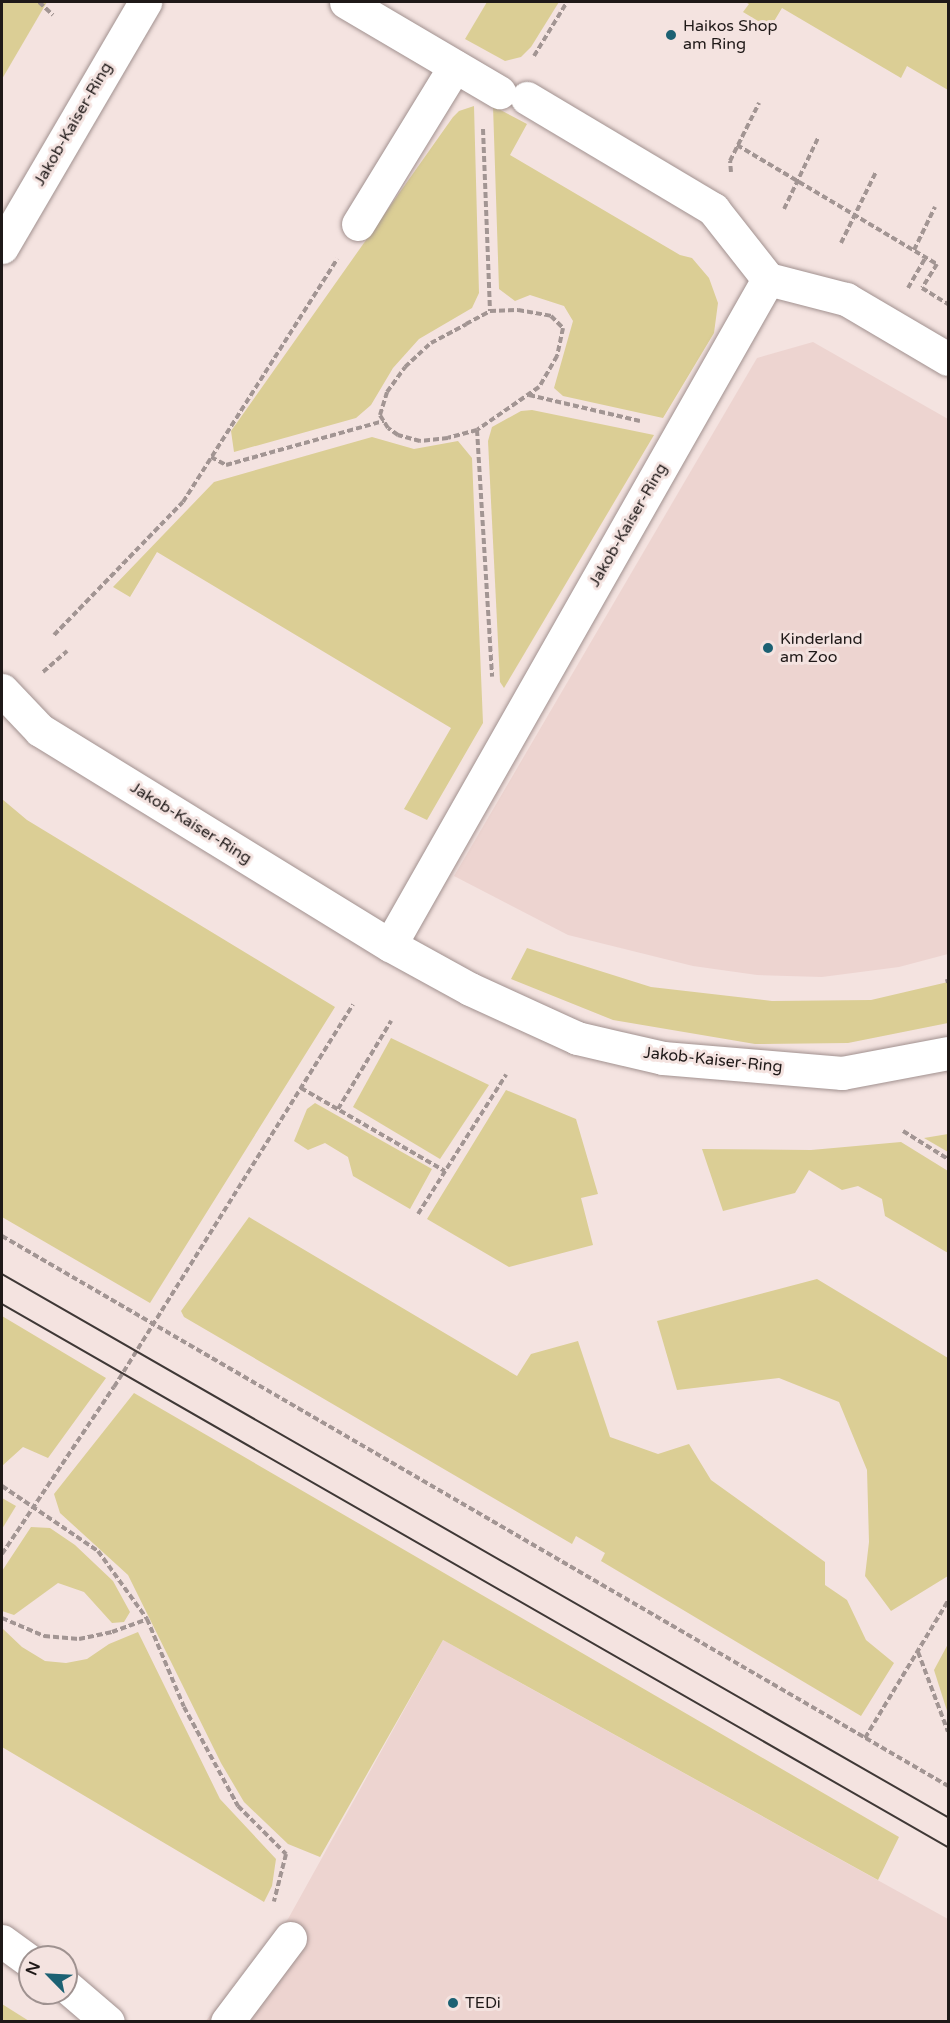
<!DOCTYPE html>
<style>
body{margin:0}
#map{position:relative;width:950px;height:2023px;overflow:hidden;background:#f4e3e0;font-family:"Varela Round",sans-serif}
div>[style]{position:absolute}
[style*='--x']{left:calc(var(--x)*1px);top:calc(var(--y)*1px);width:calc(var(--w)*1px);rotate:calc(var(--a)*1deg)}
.built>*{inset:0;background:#edd4d0}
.green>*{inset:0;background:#dbce95}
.path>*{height:4px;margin-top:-2px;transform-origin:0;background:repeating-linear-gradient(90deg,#a29593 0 6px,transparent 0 9px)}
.roads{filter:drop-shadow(0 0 2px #a1918f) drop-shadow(0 0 2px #a1918f)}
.minor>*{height:33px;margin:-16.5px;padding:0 16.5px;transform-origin:16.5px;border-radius:16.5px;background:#fff}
.tram>*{height:1.5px;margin:-0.75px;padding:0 0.75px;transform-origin:0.75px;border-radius:0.75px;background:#3f3836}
.dots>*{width:16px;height:16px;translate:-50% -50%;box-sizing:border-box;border:3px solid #f4e3e0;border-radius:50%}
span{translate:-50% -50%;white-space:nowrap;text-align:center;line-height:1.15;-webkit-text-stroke:6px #f4e3e0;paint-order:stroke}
.poi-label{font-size:16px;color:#1f1918}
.left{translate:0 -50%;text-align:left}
.street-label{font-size:16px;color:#1f1918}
.frame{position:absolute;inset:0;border:3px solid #1f1918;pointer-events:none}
.north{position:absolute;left:18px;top:1945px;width:60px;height:60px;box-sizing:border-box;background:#f4e3e0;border:2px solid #9f9290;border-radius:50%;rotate:294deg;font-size:16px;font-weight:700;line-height:24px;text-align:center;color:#1f1918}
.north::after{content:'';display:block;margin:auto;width:21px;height:27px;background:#1c6173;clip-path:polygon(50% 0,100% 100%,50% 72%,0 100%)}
</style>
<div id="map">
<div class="built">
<i style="clip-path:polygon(813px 342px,948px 419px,948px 954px,899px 967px,822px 977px,757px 975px,693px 966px,568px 935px,454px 876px,757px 358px)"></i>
<i style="clip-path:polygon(443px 1640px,948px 1919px,948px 2021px,205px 2022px,288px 1919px)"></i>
</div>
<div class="green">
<i style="clip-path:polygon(2px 2px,47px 2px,2px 79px)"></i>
<i style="clip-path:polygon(487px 2px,559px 2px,531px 47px,521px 57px,505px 61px,465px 39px)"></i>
<i style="clip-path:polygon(745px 2px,948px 2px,948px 90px,907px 66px,901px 78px,782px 8px,770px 28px,743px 12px,749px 4px)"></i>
<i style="clip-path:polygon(474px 106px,479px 293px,472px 308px,419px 339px,393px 368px,371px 405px,356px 418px,234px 452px,231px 431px,453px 117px,459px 111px)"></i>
<i style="clip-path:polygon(493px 106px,527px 124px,510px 155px,680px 255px,692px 258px,709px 278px,718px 303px,714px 333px,663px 418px,563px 396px,554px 388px,573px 321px,564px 306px,530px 295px,515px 301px,499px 289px)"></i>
<i style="clip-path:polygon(532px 410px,654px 435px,504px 688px,500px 682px,488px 441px,492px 427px,521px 411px)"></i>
<i style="clip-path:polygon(372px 437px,414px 449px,458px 441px,472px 458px,483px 723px,427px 820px,404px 809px,451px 728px,157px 552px,130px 597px,113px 587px,214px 482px)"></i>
<i style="clip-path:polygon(2px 799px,27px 820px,335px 1007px,150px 1303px,2px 1217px)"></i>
<i style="clip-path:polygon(527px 948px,651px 987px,772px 1001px,871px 1000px,948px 982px,948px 1023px,848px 1043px,755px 1044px,613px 1020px,511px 979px)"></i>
<i style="clip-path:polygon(391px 1038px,489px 1085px,440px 1159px,353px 1107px)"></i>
<i style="clip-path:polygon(506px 1090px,576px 1119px,598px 1194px,581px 1198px,593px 1245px,509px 1267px,427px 1219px)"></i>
<i style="clip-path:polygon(315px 1103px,432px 1169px,410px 1209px,353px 1176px,348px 1157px,325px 1143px,308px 1150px,294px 1141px,307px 1109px)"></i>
<i style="clip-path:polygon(948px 1134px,948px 1152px,924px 1138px)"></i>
<i style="clip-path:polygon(901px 1142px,948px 1171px,948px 1253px,885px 1216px,882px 1199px,858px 1186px,842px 1190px,809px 1170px,795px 1193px,723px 1211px,702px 1149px,811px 1150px)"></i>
<i style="clip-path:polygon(249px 1217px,517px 1376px,531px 1354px,578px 1341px,610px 1437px,658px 1454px,689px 1444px,711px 1480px,825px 1562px,825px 1585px,847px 1600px,866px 1640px,894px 1663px,861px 1716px,601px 1561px,605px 1553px,576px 1536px,572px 1544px,184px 1317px,181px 1311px)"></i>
<i style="clip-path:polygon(817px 1279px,948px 1358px,948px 1576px,891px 1611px,865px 1576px,869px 1542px,867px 1470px,839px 1402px,779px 1378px,677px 1390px,657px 1321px)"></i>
<i style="clip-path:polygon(2px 1316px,106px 1378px,48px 1458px,23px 1447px,2px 1466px)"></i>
<i style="clip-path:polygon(134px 1393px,899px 1837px,878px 1880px,443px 1640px,320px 1857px,288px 1844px,244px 1802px,221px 1763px,128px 1575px,60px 1513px,54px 1494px)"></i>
<i style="clip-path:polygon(2px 1498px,16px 1506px,2px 1529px)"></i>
<i style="clip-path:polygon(31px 1527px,50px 1528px,75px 1545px,113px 1581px,130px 1612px,124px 1622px,112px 1623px,84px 1592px,58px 1583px,14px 1615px,2px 1611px,2px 1571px)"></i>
<i style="clip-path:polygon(2px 1628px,22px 1647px,45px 1661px,66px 1663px,87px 1659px,109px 1644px,138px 1632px,220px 1799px,276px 1859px,272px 1886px,264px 1902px,2px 1747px)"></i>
<i style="clip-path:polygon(948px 1644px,948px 1714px,934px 1670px)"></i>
<i style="clip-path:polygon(2px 2004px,29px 2021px,2px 2021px)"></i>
</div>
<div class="path">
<i style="--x:39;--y:2;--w:19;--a:43"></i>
<i style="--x:534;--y:56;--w:63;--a:-58.6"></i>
<i style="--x:483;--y:129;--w:182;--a:87.8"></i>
<i style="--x:737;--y:145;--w:233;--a:30.8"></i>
<i style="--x:937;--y:264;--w:28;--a:122"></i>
<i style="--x:922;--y:288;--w:31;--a:32"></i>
<i style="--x:731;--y:172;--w:11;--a:-95"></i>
<i style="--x:730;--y:161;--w:65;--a:-63.4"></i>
<i style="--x:784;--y:209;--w:79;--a:-64.4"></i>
<i style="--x:841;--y:243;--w:79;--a:-63.8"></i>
<i style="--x:914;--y:250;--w:48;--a:-64"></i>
<i style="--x:908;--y:288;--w:36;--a:-60"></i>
<i style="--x:518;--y:310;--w:34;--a:10"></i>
<i style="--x:551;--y:316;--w:17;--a:45"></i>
<i style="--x:563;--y:328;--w:29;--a:102"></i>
<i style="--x:557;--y:356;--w:36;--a:120"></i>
<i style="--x:539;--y:387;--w:75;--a:145.3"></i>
<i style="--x:477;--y:430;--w:30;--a:165"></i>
<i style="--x:448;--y:438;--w:28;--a:174"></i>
<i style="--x:420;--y:441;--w:23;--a:-165"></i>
<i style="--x:398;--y:435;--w:12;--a:-145"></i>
<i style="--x:388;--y:428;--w:15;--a:-122"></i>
<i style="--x:380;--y:415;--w:24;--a:-73"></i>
<i style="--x:387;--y:392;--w:31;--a:-54"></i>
<i style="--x:405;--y:367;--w:35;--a:-43"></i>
<i style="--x:431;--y:343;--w:40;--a:-28"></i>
<i style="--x:466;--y:324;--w:27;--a:-28"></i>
<i style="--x:490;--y:311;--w:28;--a:-2"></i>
<i style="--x:529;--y:395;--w:114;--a:13.2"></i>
<i style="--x:477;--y:430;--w:247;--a:86.5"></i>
<i style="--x:211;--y:457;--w:17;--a:28"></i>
<i style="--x:226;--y:465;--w:164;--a:-15.6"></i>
<i style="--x:54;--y:635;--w:185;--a:-45.9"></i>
<i style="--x:183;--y:502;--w:288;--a:-57.6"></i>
<i style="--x:43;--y:672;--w:32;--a:-41"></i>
<i style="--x:947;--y:979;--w:4;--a:76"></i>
<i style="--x:301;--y:1088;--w:166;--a:30"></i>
<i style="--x:338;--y:1109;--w:103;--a:-58.9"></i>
<i style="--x:903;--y:1131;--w:53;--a:31.9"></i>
<i style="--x:418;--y:1214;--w:165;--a:-57.7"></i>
<i style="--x:2;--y:1236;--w:1094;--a:30.17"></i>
<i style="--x:2;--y:1486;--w:116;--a:34.1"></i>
<i style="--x:98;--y:1551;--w:84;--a:54.2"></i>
<i style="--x:147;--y:1619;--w:95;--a:67.2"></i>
<i style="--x:184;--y:1707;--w:113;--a:61.4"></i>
<i style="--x:238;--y:1806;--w:68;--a:45"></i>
<i style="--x:286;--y:1854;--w:49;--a:104.3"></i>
<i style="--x:2;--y:1554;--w:201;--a:-56.2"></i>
<i style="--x:114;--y:1387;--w:451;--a:-58"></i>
<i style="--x:2;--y:1618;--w:46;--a:23.2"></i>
<i style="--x:44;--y:1636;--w:35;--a:5"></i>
<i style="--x:79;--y:1639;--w:34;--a:-12"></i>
<i style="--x:112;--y:1632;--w:37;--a:-20"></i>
<i style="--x:918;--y:1652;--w:85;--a:69.4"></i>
<i style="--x:865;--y:1738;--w:160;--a:-58.8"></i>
</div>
<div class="roads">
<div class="minor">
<i style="--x:346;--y:2;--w:178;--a:30.5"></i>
<i style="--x:527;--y:98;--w:217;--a:30.8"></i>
<i style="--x:713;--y:209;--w:89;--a:51.8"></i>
<i style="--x:358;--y:224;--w:185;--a:-58.5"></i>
<i style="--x:2;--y:247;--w:284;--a:-59.7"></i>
<i style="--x:768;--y:279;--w:81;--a:14.4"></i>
<i style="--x:846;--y:299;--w:118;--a:30.5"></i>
<i style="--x:2;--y:690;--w:55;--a:46.5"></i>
<i style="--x:40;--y:730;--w:411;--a:31.6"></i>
<i style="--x:390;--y:945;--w:91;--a:28.8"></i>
<i style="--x:470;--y:989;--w:118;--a:24.6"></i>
<i style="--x:577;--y:1038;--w:88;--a:13.1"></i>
<i style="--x:663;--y:1058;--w:180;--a:4.8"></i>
<i style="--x:842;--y:1073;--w:108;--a:-10.7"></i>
<i style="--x:390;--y:945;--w:766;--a:-60.42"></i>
<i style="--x:2;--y:1941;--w:34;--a:36"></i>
<i style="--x:66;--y:1986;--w:55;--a:40.6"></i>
<i style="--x:227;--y:2022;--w:105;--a:-53.1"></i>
</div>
</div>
<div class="tram">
<i style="--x:2;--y:1274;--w:1091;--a:29.86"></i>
<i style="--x:2;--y:1304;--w:1091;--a:29.86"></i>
</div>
<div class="dots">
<i style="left:671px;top:35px;background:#1c6173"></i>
<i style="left:768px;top:648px;background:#1c6173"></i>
<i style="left:453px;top:2003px;background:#1c6173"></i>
</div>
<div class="poi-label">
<span class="left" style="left:683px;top:35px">Haikos Shop<br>am Ring</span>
<span class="left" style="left:780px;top:648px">Kinderland<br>am Zoo</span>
<span class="left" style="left:465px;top:2003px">TEDi</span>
</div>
<div class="street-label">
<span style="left:73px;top:124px;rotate:-60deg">Jakob-Kaiser-Ring</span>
<span style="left:628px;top:525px;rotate:-60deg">Jakob-Kaiser-Ring</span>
<span style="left:191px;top:823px;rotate:32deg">Jakob-Kaiser-Ring</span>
<span style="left:713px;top:1060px;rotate:6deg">Jakob-Kaiser-Ring</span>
</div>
<div class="frame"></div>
<div class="north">N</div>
</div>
